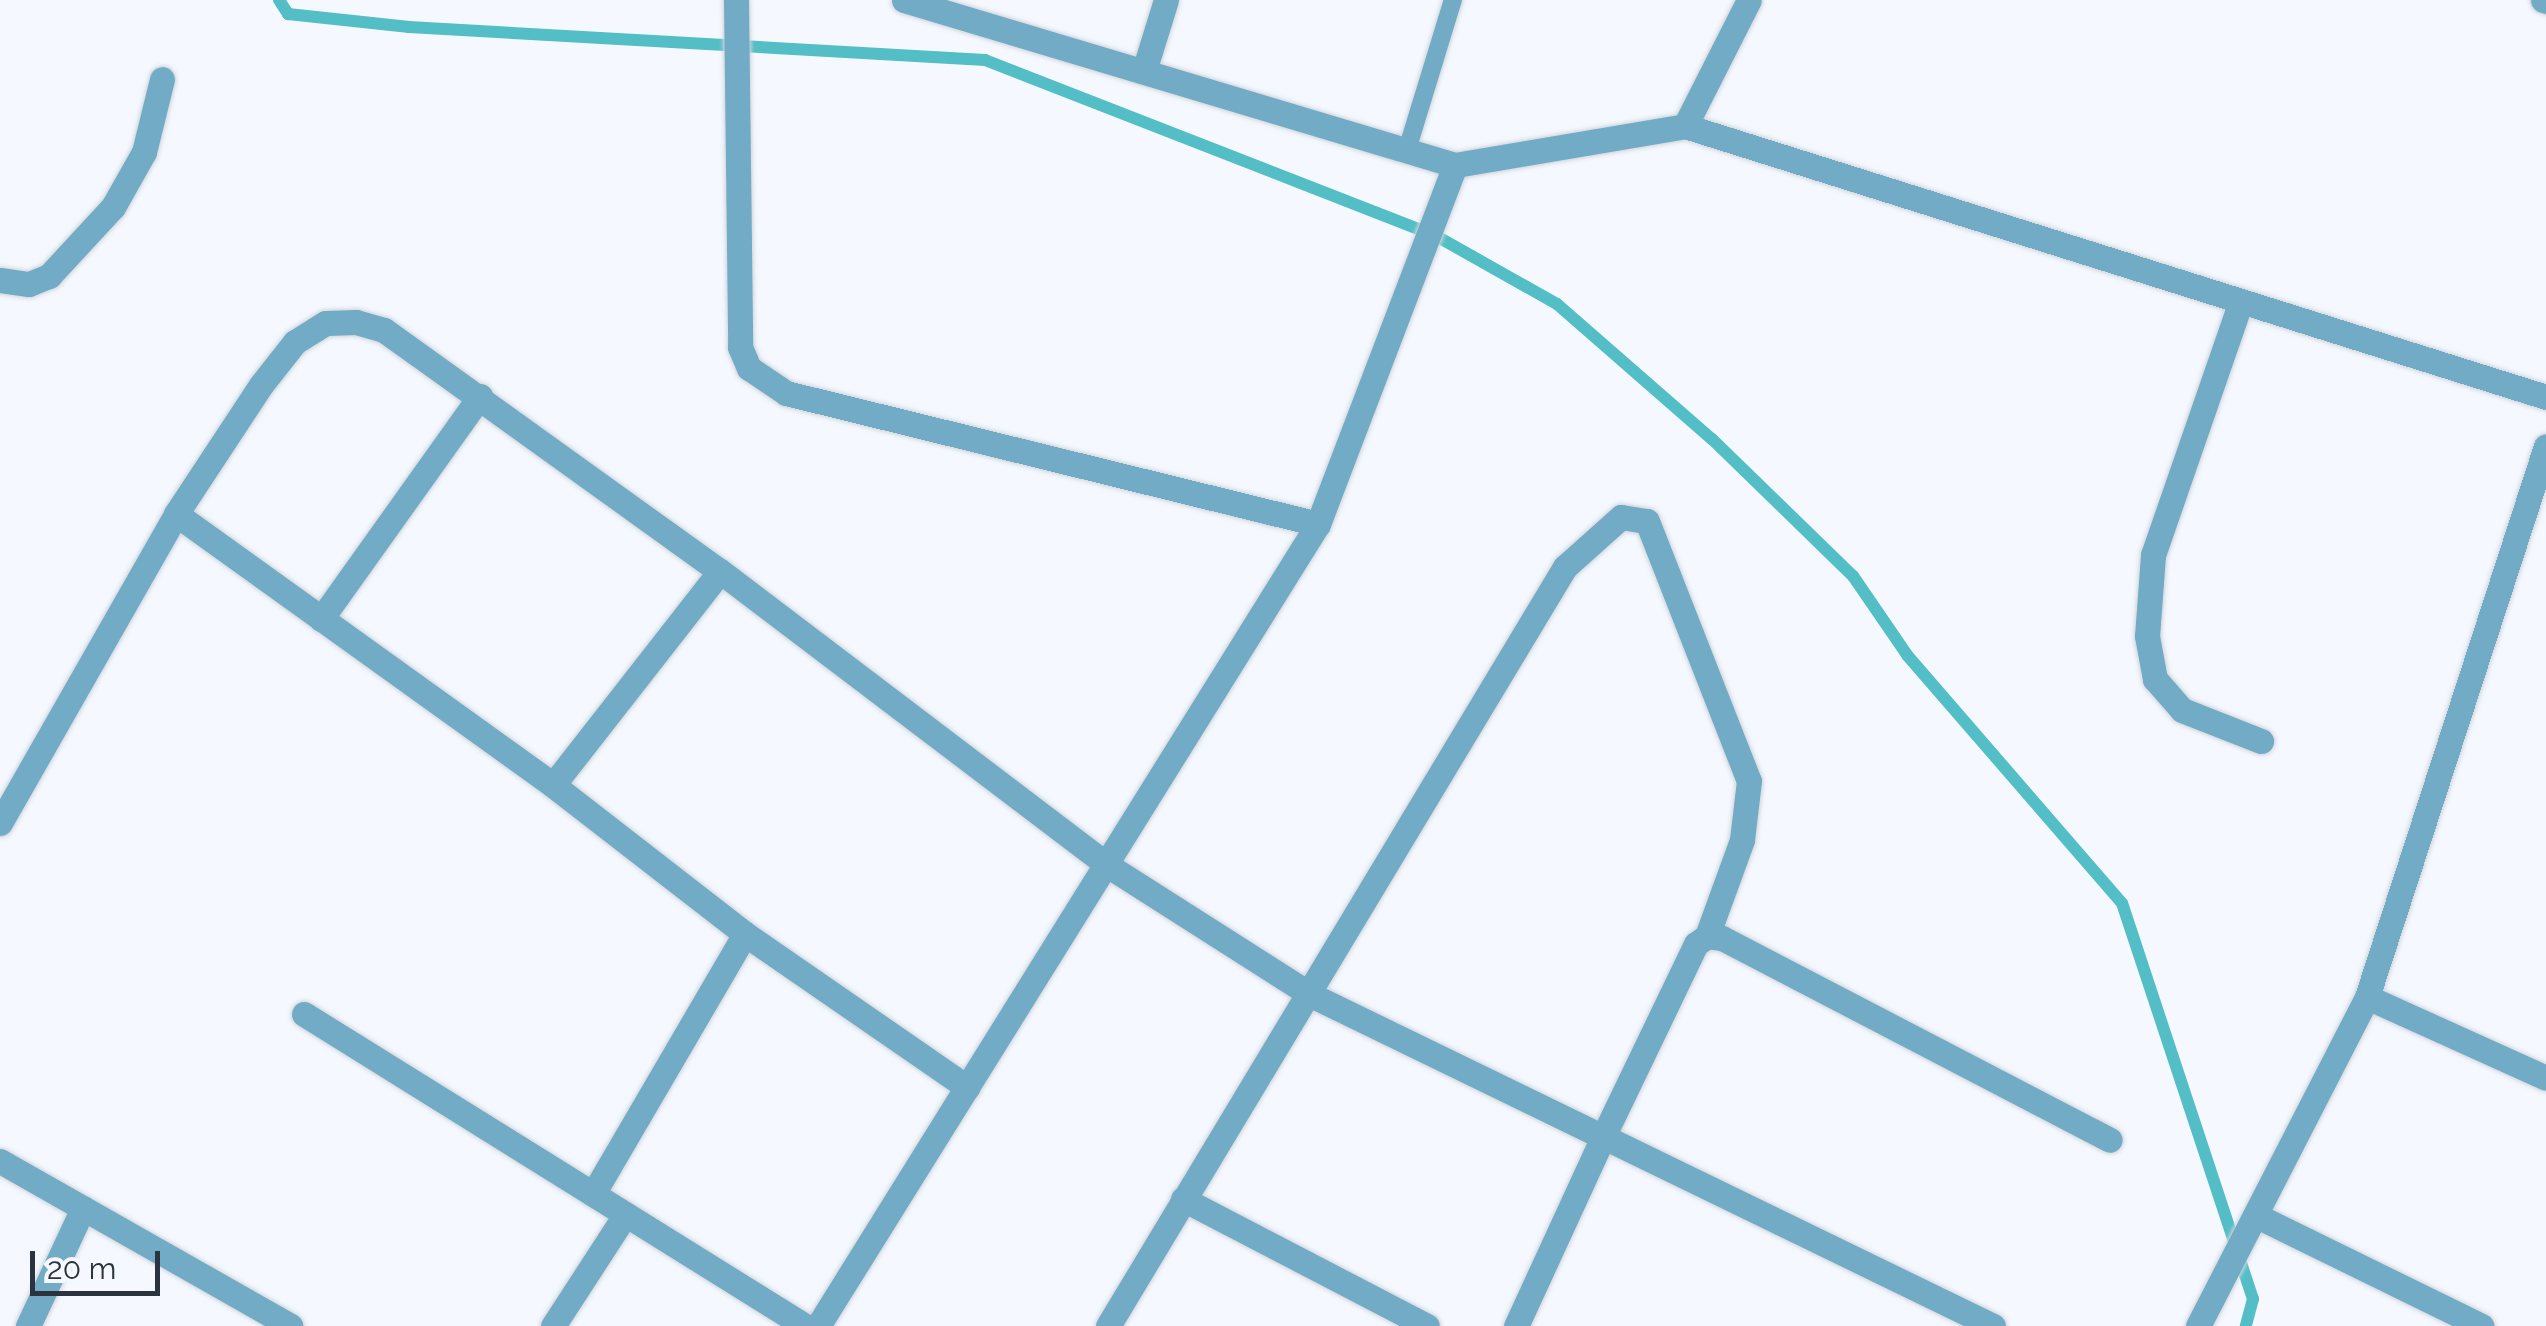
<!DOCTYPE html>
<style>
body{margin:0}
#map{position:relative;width:2546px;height:1326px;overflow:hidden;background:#f5f9ff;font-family:Raleway,sans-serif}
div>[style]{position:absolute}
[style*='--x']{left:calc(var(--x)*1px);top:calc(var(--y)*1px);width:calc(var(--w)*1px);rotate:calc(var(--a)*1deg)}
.stream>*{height:12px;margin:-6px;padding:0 6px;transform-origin:6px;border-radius:6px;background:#53bec5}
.roads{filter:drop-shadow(0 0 2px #d1d6dc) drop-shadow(0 0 2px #d1d6dc)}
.lane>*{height:18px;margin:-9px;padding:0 9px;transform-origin:9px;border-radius:9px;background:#71abc5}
.street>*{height:25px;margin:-12.5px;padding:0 12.5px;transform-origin:12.5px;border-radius:12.5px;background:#71abc5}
span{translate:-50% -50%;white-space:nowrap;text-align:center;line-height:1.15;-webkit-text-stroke:9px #f5f9ff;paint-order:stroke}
.scale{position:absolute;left:30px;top:1251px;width:130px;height:45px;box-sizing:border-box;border:5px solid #2b343e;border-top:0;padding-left:12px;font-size:30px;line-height:35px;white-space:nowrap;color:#2b343e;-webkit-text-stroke:8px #f5f9ff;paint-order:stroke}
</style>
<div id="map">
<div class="stream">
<i style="--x:279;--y:0;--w:17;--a:57"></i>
<i style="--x:288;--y:14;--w:122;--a:6.1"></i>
<i style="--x:409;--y:27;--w:577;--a:3.28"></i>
<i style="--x:985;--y:60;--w:486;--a:21.3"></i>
<i style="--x:1438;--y:237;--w:137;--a:29.4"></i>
<i style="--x:1557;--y:304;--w:206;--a:41.1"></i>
<i style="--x:1712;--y:439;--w:197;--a:44.2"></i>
<i style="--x:1853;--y:576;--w:96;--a:55.6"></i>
<i style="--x:1907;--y:655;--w:328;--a:49.1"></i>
<i style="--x:2122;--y:903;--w:417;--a:71.7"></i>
<i style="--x:2253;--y:1299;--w:28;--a:105"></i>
</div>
<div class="roads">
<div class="lane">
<i style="--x:1407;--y:150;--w:157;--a:-73"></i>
</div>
<div class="street">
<i style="--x:736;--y:0;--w:347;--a:89.3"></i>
<i style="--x:740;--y:347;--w:23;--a:67"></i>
<i style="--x:749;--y:368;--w:45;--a:34"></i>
<i style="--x:786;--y:393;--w:548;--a:13.83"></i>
<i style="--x:904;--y:0;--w:575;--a:16.67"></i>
<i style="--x:2543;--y:0;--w:3;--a:18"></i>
<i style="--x:1144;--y:71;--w:74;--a:-72.8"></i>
<i style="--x:1685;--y:126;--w:141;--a:-63.1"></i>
<i style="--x:0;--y:280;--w:29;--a:8"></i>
<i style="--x:29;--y:284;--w:22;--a:-22"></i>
<i style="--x:49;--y:276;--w:94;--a:-47.2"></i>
<i style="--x:113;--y:207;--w:63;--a:-60.6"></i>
<i style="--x:144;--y:152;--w:75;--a:-76.1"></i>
<i style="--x:2241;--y:301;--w:269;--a:109.1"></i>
<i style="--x:2153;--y:555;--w:81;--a:94.2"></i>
<i style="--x:2147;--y:636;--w:44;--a:79.5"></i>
<i style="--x:2155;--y:679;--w:41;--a:48.9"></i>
<i style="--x:2182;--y:710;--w:85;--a:21.4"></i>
<i style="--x:176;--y:514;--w:464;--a:35.7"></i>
<i style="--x:553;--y:785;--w:243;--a:37.8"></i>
<i style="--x:745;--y:934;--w:270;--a:34.6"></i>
<i style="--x:321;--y:619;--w:274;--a:-54.5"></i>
<i style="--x:553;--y:785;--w:271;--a:-52"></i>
<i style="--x:0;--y:823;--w:356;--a:-60.3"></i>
<i style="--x:176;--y:514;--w:154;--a:-56.6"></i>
<i style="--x:261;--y:385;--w:55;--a:-51.7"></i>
<i style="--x:295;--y:342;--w:36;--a:-32"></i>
<i style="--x:326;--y:323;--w:30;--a:-2"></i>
<i style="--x:356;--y:322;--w:29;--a:16"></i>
<i style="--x:384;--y:330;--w:413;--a:35.7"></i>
<i style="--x:720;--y:571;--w:486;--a:37.2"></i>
<i style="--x:1107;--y:865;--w:242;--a:32.5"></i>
<i style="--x:1311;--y:995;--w:325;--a:25.9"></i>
<i style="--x:1603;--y:1137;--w:208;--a:114.7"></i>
<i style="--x:2367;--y:997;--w:196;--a:24.3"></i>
<i style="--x:304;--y:1014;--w:590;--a:31.91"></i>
<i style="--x:0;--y:1161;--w:334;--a:29.6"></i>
<i style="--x:593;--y:1194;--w:301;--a:-59.7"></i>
<i style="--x:1183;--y:1199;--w:275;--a:27.5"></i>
<i style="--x:2257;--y:1216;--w:250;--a:26.1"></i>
<i style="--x:28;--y:1326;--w:130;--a:-65"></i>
<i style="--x:553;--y:1326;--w:132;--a:-57"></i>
<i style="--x:818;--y:1326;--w:945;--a:-58.06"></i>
<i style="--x:1318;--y:524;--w:384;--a:-69.1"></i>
<i style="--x:1455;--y:165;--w:233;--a:-9.6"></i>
<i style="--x:1685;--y:126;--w:903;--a:17.47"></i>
<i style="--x:1108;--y:1326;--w:886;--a:-58.95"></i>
<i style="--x:1565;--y:567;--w:75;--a:-41.8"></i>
<i style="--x:1621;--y:517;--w:26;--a:9"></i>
<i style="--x:1647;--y:521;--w:279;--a:68.6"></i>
<i style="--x:1749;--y:781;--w:59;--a:96.8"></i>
<i style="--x:1742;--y:840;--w:102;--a:110"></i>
<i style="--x:1993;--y:1326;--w:433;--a:-154.1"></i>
<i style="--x:1603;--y:1137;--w:214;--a:-64.3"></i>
<i style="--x:1696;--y:944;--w:14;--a:-36"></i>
<i style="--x:1707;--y:936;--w:15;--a:8"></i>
<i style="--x:1722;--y:938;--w:437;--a:27.5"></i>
<i style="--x:2198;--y:1326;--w:370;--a:-62.8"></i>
<i style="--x:2367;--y:997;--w:579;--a:-72"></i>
</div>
</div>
<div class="scale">20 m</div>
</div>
